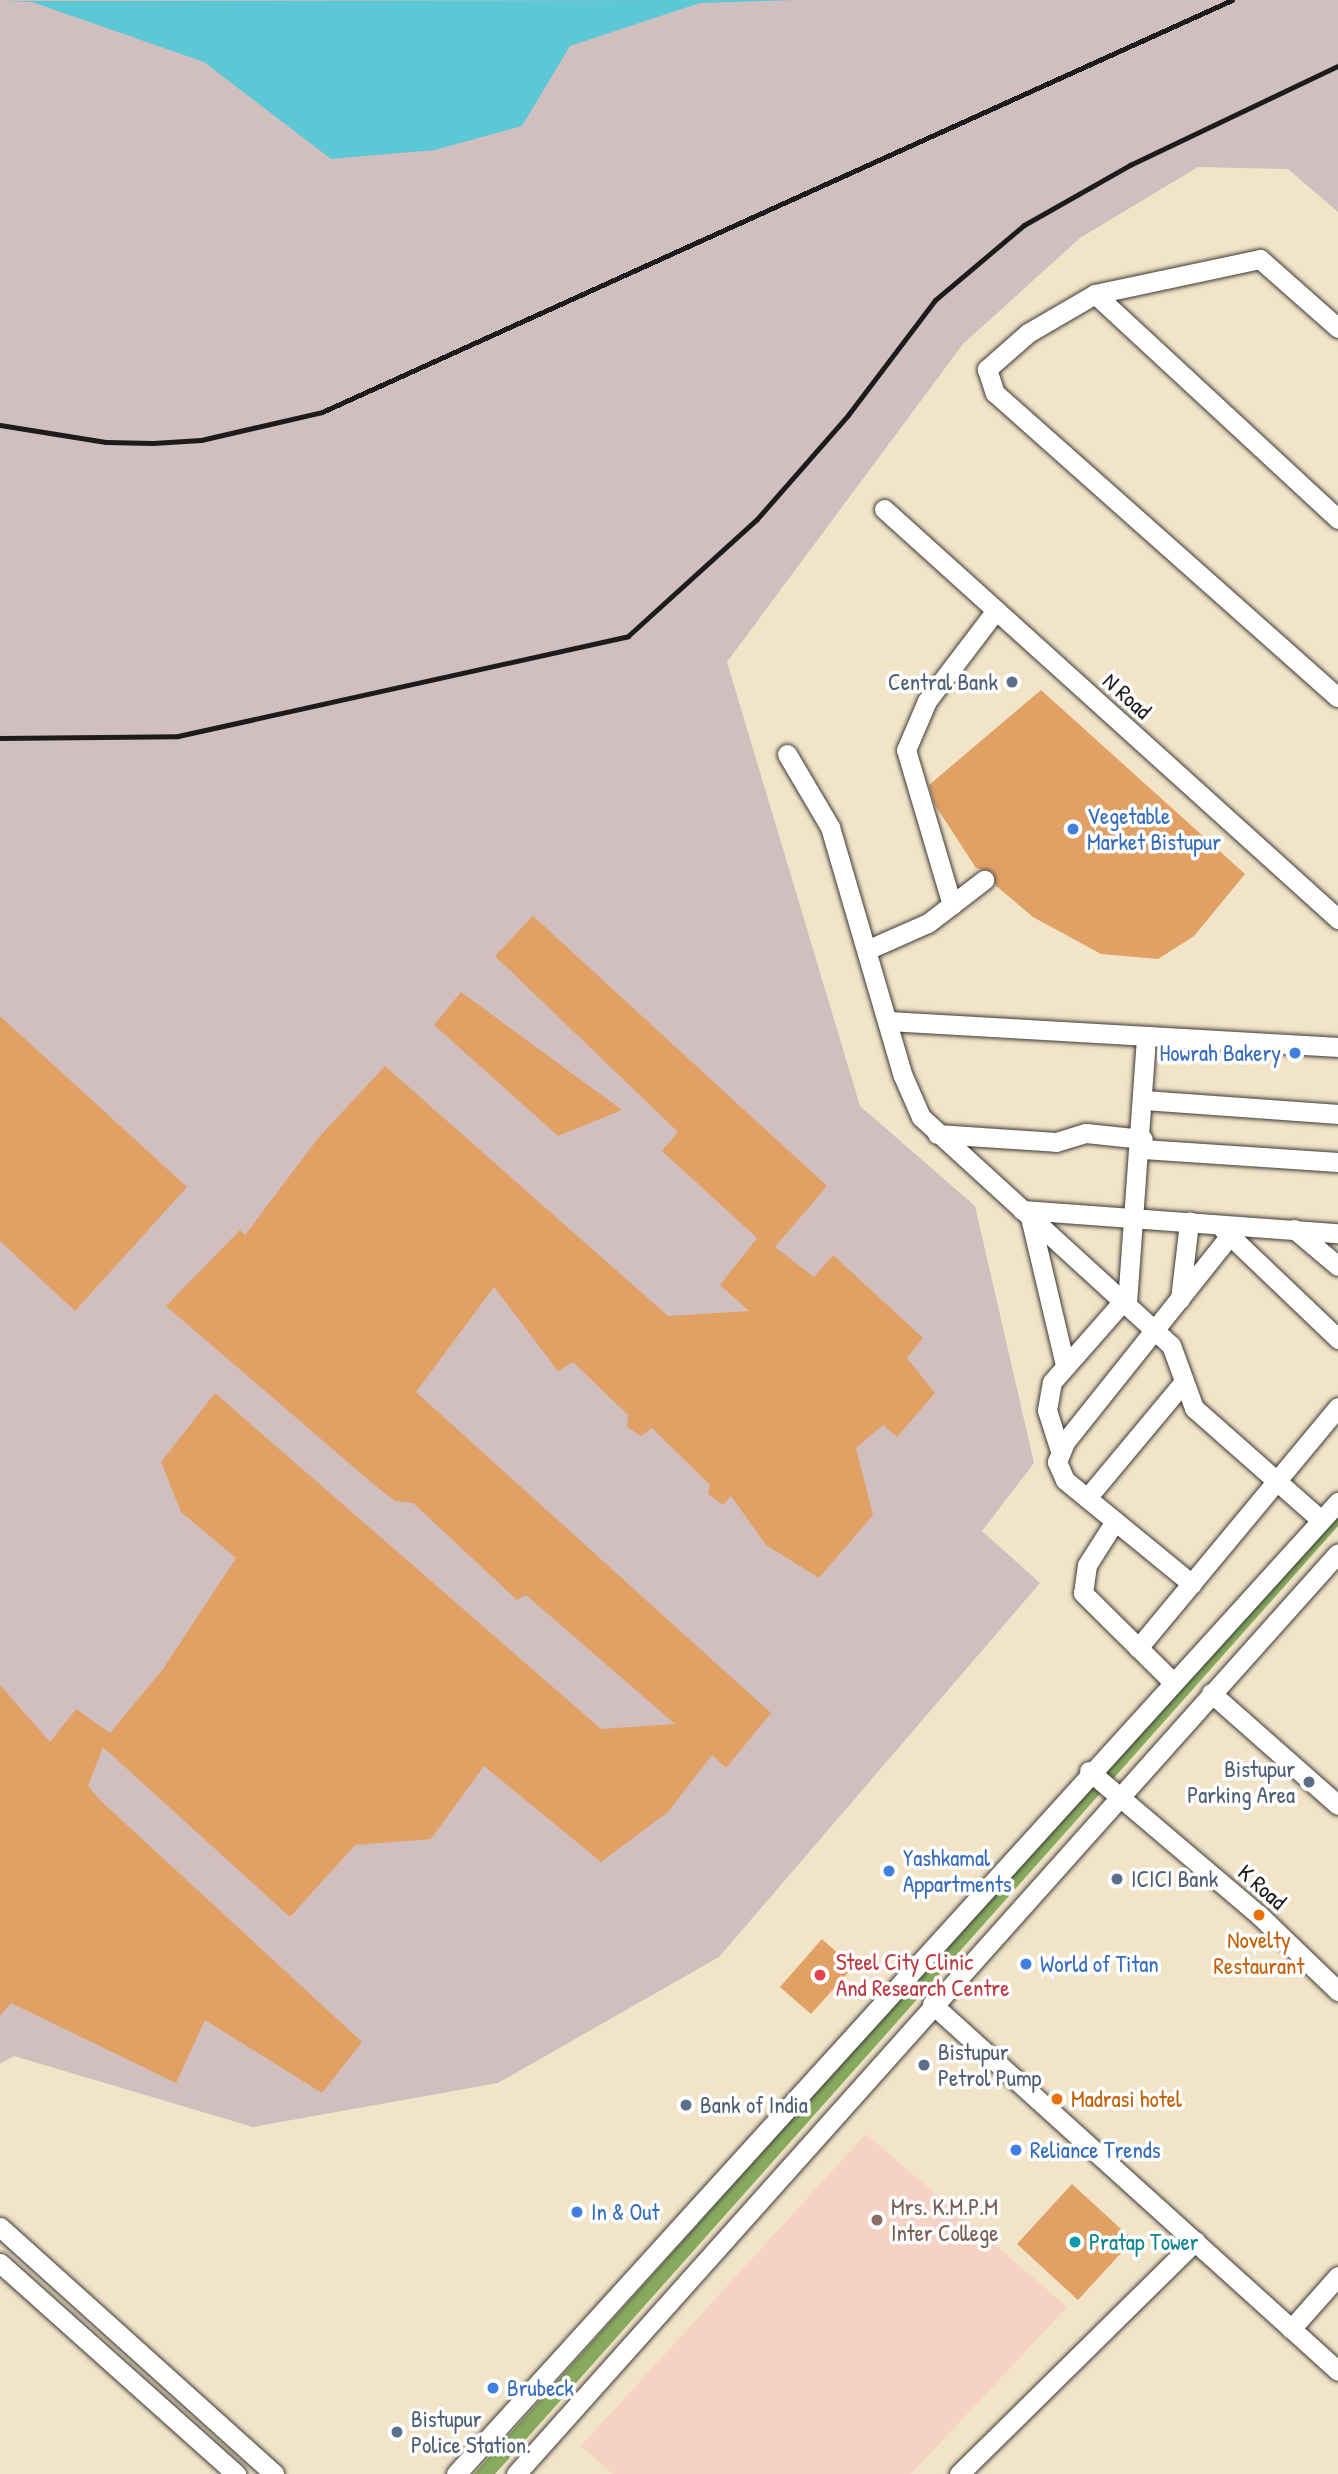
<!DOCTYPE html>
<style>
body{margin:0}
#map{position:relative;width:1338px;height:2474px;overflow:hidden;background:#f2e4c8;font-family:"Patrick Hand",sans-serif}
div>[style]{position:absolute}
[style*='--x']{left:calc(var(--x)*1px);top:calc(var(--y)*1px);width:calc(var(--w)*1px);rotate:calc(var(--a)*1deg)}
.built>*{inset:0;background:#f6d2c5}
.industrial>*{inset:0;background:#d1bfbf}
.forest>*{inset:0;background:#87aa5f}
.water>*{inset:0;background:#5cc8d5}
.building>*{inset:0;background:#e1a165}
.roads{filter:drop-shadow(0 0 2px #3c3a36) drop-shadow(0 0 2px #3c3a36)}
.minor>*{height:19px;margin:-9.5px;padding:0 9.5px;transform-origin:9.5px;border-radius:9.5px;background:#fff}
.rail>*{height:5px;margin:-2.5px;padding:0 2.5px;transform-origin:2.5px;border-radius:2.5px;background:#1c1c1c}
.dots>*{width:19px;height:19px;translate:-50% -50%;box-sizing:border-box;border:4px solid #fff;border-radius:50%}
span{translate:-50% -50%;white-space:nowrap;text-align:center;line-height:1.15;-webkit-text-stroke:7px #fff;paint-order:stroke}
.service-label{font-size:23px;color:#4e5e75}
.right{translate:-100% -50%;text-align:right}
.left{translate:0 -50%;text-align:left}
.street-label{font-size:23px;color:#1c1c1c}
.shop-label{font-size:23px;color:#366cbe}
.food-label{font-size:23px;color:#c56008}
.health-label{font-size:23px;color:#be3a42}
.education-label{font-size:23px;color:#785e54}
.culture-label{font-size:23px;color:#0d838f}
</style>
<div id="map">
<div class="built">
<i style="clip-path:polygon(866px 2134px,1067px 2307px,911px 2474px,613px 2474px,581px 2446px)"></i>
</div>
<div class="industrial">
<i style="clip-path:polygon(0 0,1338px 0,1338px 212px,1288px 169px,1198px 167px,1080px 238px,963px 344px,727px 662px,860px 1106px,975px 1206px,1034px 1463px,982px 1531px,1040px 1583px,719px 1957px,498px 2083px,253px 2127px,14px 2056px,0 2064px)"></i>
</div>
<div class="forest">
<i style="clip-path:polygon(1338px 1510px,1338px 1526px,495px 2474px,474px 2474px)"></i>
</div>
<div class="water">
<i style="clip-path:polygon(798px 0,700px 3px,570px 46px,522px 126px,435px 150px,331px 159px,204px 62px,32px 2px,0 1px)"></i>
</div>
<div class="building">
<i style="clip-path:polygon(1041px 690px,1245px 874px,1194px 936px,1158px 959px,1101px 954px,1033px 917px,995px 885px,993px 872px,976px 868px,935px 805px,929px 785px)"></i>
<i style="clip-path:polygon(533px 916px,827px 1186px,775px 1247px,814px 1277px,833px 1255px,923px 1338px,907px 1358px,935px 1393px,897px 1437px,883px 1425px,856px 1448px,873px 1515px,819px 1578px,766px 1545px,731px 1496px,723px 1505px,708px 1494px,710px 1485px,652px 1428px,641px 1436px,627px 1427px,628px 1415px,573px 1362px,558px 1371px,494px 1287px,416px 1392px,771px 1713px,726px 1768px,712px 1755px,668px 1812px,601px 1862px,484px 1766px,431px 1839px,355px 1845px,290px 1917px,103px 1747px,88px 1786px,101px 1801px,362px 2042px,322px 2093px,205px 2020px,176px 2083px,11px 2003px,0 2016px,0 1685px,50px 1742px,76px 1709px,110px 1733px,163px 1669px,236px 1558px,181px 1512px,161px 1462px,215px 1393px,601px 1729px,675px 1724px,526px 1595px,517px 1600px,413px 1503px,395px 1501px,372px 1483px,166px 1306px,240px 1230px,245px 1235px,319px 1137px,385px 1066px,668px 1316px,749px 1311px,720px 1285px,757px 1238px,662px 1151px,678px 1132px,495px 956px)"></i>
<i style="clip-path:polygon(461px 992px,622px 1110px,558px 1136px,434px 1025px)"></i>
<i style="clip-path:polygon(0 1016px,187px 1187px,75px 1311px,0 1241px)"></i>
<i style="clip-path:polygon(822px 1939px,853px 1967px,811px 2014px,780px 1987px)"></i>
<i style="clip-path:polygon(1072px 2184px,1133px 2240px,1078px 2300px,1017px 2244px)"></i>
</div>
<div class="roads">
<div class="minor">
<i style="--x:1095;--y:294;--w:331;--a:42.8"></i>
<i style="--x:1338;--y:328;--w:104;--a:-138.5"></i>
<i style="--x:1260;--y:259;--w:169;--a:168"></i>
<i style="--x:1095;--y:294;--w:78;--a:149.8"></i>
<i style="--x:1028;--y:333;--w:55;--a:138.7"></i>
<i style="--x:987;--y:369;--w:25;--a:72"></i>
<i style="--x:995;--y:393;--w:458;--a:41.6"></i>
<i style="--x:884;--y:509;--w:612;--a:42.08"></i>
<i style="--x:787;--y:754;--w:85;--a:59.5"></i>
<i style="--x:830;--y:827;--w:259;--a:73.7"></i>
<i style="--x:903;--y:1076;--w:45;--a:66.3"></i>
<i style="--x:921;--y:1117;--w:338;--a:42.4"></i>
<i style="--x:1171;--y:1345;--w:67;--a:69.9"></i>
<i style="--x:1194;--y:1408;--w:169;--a:41.4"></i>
<i style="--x:952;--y:905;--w:162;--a:-106.5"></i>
<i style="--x:906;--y:750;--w:53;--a:-66.8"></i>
<i style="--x:927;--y:701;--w:114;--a:-52.8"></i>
<i style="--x:869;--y:949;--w:64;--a:-23.8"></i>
<i style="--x:928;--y:923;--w:71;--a:-37.5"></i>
<i style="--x:889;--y:1021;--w:450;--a:3.3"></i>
<i style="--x:1144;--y:1100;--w:195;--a:4.1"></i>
<i style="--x:937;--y:1134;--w:119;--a:3.8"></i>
<i style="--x:1056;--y:1142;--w:31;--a:-17"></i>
<i style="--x:1086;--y:1133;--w:57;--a:6"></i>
<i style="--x:1143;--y:1149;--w:195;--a:3.8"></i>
<i style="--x:1022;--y:1210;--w:317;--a:4.2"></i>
<i style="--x:1030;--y:1217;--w:152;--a:76.7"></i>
<i style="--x:1222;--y:1228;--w:161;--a:43.7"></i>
<i style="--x:1294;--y:1229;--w:57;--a:40.1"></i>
<i style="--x:1180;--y:1299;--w:78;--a:-83.3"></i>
<i style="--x:1127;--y:1303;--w:265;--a:-85.9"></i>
<i style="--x:1060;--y:1451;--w:43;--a:-107.6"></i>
<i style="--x:1047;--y:1410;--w:28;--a:-80"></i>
<i style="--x:1052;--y:1382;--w:109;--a:-48.7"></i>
<i style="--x:1087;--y:1498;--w:148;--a:-50.2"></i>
<i style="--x:1115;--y:1521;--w:52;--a:122.5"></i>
<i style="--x:1087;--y:1565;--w:28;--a:98"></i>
<i style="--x:1083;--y:1593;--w:125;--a:44.7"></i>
<i style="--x:1192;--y:1584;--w:164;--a:-140.7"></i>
<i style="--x:1065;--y:1480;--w:20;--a:-114"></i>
<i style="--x:1057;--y:1462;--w:22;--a:-68"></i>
<i style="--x:1065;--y:1442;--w:265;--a:-51.4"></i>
<i style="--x:1138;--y:1648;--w:313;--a:-50.3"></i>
<i style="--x:1211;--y:1693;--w:169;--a:41.4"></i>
<i style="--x:1089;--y:1771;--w:223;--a:40.3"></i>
<i style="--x:1259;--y:1915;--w:110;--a:43.9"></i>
<i style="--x:932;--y:2004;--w:547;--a:42.11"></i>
<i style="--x:0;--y:2227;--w:369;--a:42"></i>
<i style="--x:0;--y:2263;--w:317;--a:41.8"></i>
<i style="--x:1291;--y:2329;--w:71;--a:-48.4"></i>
<i style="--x:456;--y:2474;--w:1313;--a:-47.78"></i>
<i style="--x:516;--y:2474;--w:1234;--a:-48.25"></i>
<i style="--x:959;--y:2474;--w:332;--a:-44.6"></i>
</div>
</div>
<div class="rail">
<i style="--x:0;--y:425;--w:107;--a:9.1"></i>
<i style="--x:106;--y:442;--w:47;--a:1.2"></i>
<i style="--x:153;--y:443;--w:48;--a:-3.6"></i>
<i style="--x:201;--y:440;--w:124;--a:-13"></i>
<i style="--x:322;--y:412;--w:999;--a:-24.36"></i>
<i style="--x:0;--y:738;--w:178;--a:-0.6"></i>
<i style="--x:178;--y:736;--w:461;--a:-12.5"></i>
<i style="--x:628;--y:636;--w:174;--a:-42.2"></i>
<i style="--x:757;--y:519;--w:138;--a:-48.8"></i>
<i style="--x:848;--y:415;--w:144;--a:-52.9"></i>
<i style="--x:935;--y:300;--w:116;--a:-40.1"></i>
<i style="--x:1024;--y:225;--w:122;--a:-29.5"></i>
<i style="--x:1130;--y:165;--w:230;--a:-25.5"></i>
</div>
<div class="dots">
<i style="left:1012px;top:682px;background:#5c6f8a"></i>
<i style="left:1073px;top:829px;background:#3f7fe0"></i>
<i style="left:1295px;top:1053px;background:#3f7fe0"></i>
<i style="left:1309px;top:1782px;background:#5c6f8a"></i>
<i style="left:889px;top:1871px;background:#3f7fe0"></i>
<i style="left:1117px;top:1879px;background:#5c6f8a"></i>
<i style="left:1259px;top:1915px;background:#e8710a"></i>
<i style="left:1026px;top:1964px;background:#3f7fe0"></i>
<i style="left:820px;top:1975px;background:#e0444e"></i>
<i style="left:924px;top:2065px;background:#5c6f8a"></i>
<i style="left:1057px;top:2099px;background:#e8710a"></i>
<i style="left:686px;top:2105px;background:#5c6f8a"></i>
<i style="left:1016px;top:2150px;background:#3f7fe0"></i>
<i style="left:577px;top:2212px;background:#3f7fe0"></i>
<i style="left:877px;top:2220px;background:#8d6e63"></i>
<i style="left:1075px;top:2242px;background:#0f9aa8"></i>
<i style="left:493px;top:2388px;background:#3f7fe0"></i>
<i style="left:397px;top:2432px;background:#5c6f8a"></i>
</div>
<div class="service-label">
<span class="right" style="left:998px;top:682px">Central Bank</span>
<span class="right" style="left:1295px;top:1782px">Bistupur<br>Parking Area</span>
<span class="left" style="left:1131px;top:1879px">ICICI Bank</span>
<span class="left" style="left:938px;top:2065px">Bistupur<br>Petrol Pump</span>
<span class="left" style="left:700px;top:2105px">Bank of India</span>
<span class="left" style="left:411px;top:2432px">Bistupur<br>Police Station.</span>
</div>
<div class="street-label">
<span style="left:1127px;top:696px;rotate:42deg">N Road</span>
<span style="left:1262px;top:1887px;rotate:41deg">K Road</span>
</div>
<div class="shop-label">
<span class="left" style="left:1087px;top:829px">Vegetable<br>Market Bistupur</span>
<span class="right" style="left:1281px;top:1053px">Howrah Bakery</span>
<span class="left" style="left:903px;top:1871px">Yashkamal<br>Appartments</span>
<span class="left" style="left:1040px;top:1964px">World of Titan</span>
<span class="left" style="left:1030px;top:2150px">Reliance Trends</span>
<span class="left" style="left:591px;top:2212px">In &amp; Out</span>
<span class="left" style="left:507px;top:2388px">Brubeck</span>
</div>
<div class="food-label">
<span style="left:1259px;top:1953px">Novelty<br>Restaurant</span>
<span class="left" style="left:1071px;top:2099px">Madrasi hotel</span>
</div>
<div class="health-label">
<span class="left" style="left:836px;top:1975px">Steel City Clinic<br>And Research Centre</span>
</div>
<div class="education-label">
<span class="left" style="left:891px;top:2220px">Mrs. K.M.P.M<br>Inter College</span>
</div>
<div class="culture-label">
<span class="left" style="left:1089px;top:2242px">Pratap Tower</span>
</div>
</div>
